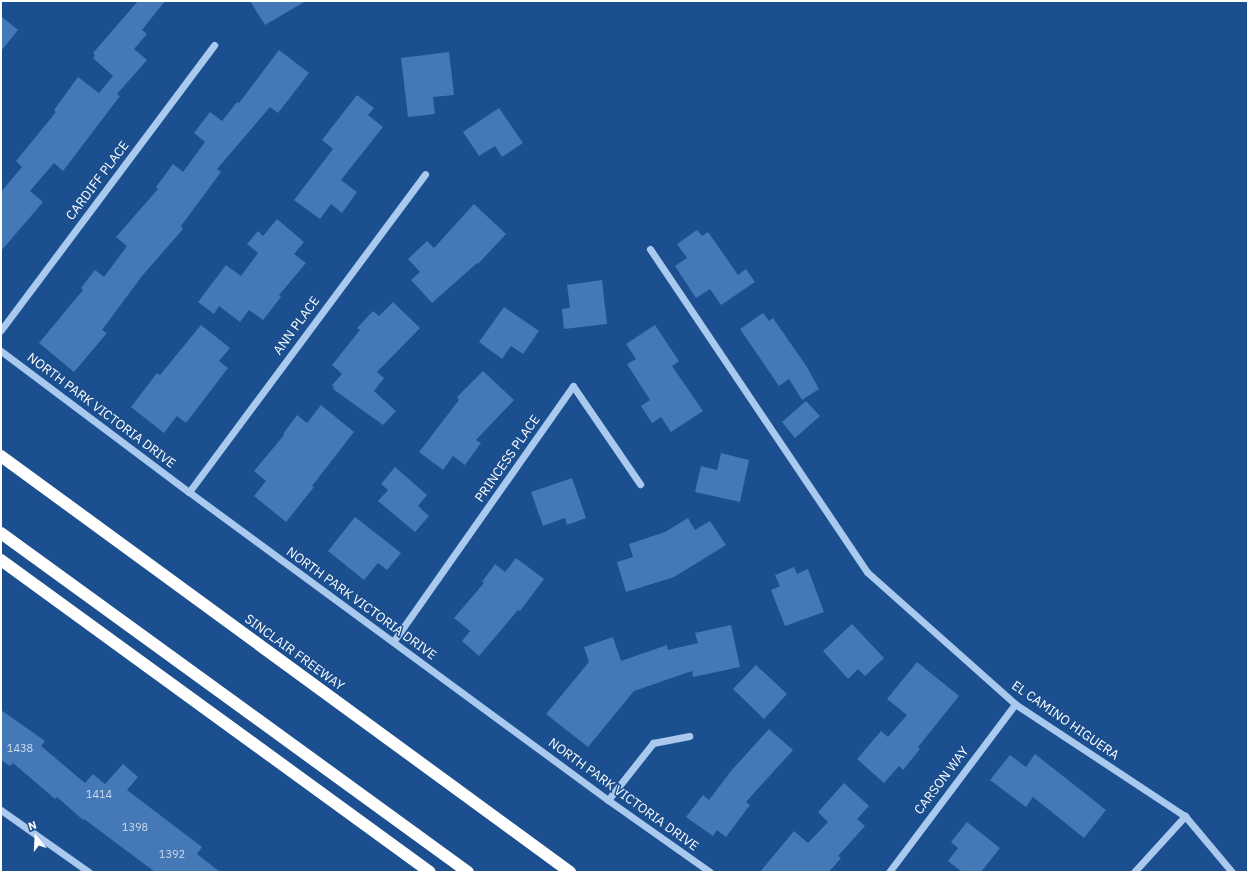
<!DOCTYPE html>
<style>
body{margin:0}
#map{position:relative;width:1249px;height:873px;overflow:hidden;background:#1b4f8f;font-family:"IBM Plex Sans",sans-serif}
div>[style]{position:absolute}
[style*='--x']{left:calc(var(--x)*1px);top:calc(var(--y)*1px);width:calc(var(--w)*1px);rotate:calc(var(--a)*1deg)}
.building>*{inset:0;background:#4478b7}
.minor>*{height:7px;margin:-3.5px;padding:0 3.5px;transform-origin:3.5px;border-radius:3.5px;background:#a9c9ee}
.highway>*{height:12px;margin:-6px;padding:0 6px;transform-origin:6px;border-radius:6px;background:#fff}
span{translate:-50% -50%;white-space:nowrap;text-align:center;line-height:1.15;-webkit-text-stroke:3px #1b4f8f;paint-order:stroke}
.number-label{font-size:11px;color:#d0dded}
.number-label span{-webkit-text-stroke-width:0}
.street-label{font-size:13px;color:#fff}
.frame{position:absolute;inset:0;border:2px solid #fff;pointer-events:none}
.north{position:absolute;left:16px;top:817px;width:40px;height:40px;-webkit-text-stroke:3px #1b4f8f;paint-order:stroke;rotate:342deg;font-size:11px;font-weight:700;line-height:16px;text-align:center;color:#fff}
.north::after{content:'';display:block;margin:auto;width:14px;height:18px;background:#fff;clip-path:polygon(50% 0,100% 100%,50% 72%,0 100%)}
</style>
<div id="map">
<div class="building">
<i style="clip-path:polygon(138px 1px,165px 1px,142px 30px,147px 34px,134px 49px,147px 60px,117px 94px,120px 96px,63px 171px,54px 163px,30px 191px,43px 202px,1px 251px,1px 192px,22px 167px,16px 161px,56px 112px,54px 110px,78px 77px,99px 93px,113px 76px,93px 58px,95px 55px,93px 53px)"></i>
<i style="clip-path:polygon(250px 1px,306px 1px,265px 25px)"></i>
<i style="clip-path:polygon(1px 16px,18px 30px,1px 51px)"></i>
<i style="clip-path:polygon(279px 50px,309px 73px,278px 113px,270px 107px,217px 169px,221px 172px,181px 226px,183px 229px,142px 276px,102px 330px,107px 333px,74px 372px,39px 343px,83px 290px,81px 288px,95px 270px,104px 277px,127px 246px,116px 237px,158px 189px,156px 187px,173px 164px,183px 172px,205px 142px,194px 133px,210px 112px,222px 121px,237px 102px,239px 103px)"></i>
<i style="clip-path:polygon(449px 52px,454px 95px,433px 97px,435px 114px,408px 117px,401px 58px)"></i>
<i style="clip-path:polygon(357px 95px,374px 108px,368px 115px,383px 127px,341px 180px,357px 192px,342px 213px,331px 204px,320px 219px,294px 200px,333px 149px,322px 140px)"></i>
<i style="clip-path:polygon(499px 108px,523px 143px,502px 157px,495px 146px,479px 156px,463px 132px)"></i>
<i style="clip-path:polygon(474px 204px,506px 234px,478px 264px,477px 263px,432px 303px,411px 280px,420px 272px,408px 259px,427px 241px,434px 248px)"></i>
<i style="clip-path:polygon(277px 219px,304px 242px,294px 254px,306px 263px,279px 295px,281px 297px,263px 320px,249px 310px,240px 322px,219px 306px,214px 314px,198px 302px,226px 265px,241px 276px,258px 253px,247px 244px,258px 231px,263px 236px)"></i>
<i style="clip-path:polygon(697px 230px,702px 236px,708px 232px,738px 275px,746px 269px,755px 282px,721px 305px,710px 289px,696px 298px,675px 266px,687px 258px,677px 244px)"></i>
<i style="clip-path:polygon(602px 280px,607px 324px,564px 329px,562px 309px,570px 308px,567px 285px)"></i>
<i style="clip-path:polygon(393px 302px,420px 328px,377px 372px,384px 378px,374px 391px,396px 411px,383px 425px,333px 389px,334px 388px,332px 385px,342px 374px,332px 365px,360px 330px,357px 328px,373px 311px,379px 316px)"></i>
<i style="clip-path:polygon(504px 307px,539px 331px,523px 354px,511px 346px,502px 359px,479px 342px)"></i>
<i style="clip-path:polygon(763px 313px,769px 321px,773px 318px,807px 367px,819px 389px,802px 400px,789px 379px,779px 386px,740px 329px)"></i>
<i style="clip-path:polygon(201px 325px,230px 348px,219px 361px,228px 368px,186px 423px,177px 416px,164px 433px,131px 407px,157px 373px,160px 375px)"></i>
<i style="clip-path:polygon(655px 325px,679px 361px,672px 366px,703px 411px,671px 432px,661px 417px,652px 423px,641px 406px,650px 400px,627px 364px,636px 359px,626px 344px)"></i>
<i style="clip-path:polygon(483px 371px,514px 400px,476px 440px,481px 443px,465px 465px,453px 456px,443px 470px,419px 452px,459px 400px,457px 397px)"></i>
<i style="clip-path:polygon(806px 401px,820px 416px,795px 438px,782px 422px)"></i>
<i style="clip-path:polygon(321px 405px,354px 432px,312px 486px,314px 487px,286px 522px,254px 496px,266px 481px,254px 471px,284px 435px,283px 434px,297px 415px,307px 423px)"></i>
<i style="clip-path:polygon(721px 453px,749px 460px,740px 502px,695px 492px,701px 466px,717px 470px)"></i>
<i style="clip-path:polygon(395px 467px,427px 495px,418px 506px,429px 516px,415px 532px,378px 501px,388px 490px,381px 484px)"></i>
<i style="clip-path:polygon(572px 478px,586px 518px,567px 525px,565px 518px,543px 526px,531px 492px)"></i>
<i style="clip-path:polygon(355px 517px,401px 553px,387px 570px,378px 563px,364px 580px,328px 551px)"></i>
<i style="clip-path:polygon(688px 518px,695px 530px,710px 521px,726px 545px,674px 577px,626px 592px,617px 562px,633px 557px,629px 544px,665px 532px)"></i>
<i style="clip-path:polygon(516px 558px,544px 579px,520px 611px,518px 610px,479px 656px,462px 641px,470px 631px,454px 618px,484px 583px,482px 582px,495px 564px,505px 572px)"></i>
<i style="clip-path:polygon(794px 567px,797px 574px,808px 569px,824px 612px,785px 626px,771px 590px,780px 586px,775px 575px)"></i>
<i style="clip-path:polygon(852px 624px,884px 658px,865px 676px,858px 669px,848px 679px,823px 651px)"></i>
<i style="clip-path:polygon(731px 625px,740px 667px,693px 677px,692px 671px,634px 691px,588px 747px,546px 714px,589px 662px,584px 647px,613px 637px,621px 661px,667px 645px,668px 650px,698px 643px,695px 633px)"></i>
<i style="clip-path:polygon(917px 662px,959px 696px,918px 747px,920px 749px,903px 770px,899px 766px,884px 783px,857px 759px,881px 731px,888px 737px,907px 715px,887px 699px)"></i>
<i style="clip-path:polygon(756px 665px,787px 694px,764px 719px,733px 689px)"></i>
<i style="clip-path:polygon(1px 710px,45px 741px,41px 746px,85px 783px,93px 774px,105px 784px,123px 764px,138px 777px,127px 790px,202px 847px,197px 854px,220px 872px,155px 872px,84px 819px,83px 820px,57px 797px,55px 799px,13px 763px,10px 766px,1px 760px)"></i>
<i style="clip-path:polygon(769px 729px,793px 750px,746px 802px,750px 805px,726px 837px,717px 830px,713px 836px,686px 817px,703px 795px,709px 800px,731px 771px)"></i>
<i style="clip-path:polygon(1035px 754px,1106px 810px,1084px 838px,1033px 797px,1026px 807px,990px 780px,1010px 755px,1026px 767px)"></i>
<i style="clip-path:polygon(844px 783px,869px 806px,857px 819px,865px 826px,838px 856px,841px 858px,829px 872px,760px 872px,794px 831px,808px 843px,828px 822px,818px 812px)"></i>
<i style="clip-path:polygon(967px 822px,1000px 848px,981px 872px,962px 872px,948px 861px,958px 848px,951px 842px)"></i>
</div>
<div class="minor">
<i style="--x:650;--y:249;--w:389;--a:56.1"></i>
<i style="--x:867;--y:572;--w:198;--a:41.7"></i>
<i style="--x:1015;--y:704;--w:204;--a:33.4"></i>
<i style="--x:1185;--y:816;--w:73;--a:50"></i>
<i style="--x:1;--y:330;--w:356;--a:-53.2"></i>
<i style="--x:1;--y:351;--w:235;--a:36.9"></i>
<i style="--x:189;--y:492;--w:520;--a:36.32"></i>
<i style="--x:608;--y:800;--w:125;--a:35.2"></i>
<i style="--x:189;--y:492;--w:396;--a:-53.4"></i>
<i style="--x:393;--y:642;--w:313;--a:-54.9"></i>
<i style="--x:573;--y:386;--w:119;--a:55.6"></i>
<i style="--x:608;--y:800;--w:73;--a:-51.7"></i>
<i style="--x:653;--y:743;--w:37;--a:-11"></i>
<i style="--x:1;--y:810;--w:108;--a:35.2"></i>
<i style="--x:889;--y:872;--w:210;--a:-53.1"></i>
<i style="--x:1134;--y:872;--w:76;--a:-47.7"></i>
</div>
<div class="highway">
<i style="--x:1;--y:456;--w:705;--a:36.17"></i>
<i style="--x:1;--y:533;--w:577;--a:35.98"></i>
<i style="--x:1;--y:560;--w:530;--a:36.03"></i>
</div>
<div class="number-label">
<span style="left:20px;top:748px">1438</span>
<span style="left:99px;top:794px">1414</span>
<span style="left:135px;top:827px">1398</span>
<span style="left:172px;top:854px">1392</span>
</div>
<div class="street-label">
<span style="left:98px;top:181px;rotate:-53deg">CARDIFF PLACE</span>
<span style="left:297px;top:326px;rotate:-54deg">ANN PLACE</span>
<span style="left:101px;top:411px;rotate:37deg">NORTH PARK VICTORIA DRIVE</span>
<span style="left:508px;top:459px;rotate:-55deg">PRINCESS PLACE</span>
<span style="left:361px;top:604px;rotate:36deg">NORTH PARK VICTORIA DRIVE</span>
<span style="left:294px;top:653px;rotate:36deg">SINCLAIR FREEWAY</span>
<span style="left:1065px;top:721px;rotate:35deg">EL CAMINO HIGUERA</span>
<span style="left:942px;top:781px;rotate:-53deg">CARSON WAY</span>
<span style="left:623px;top:795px;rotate:36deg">NORTH PARK VICTORIA DRIVE</span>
</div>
<div class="frame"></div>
<div class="north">N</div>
</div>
